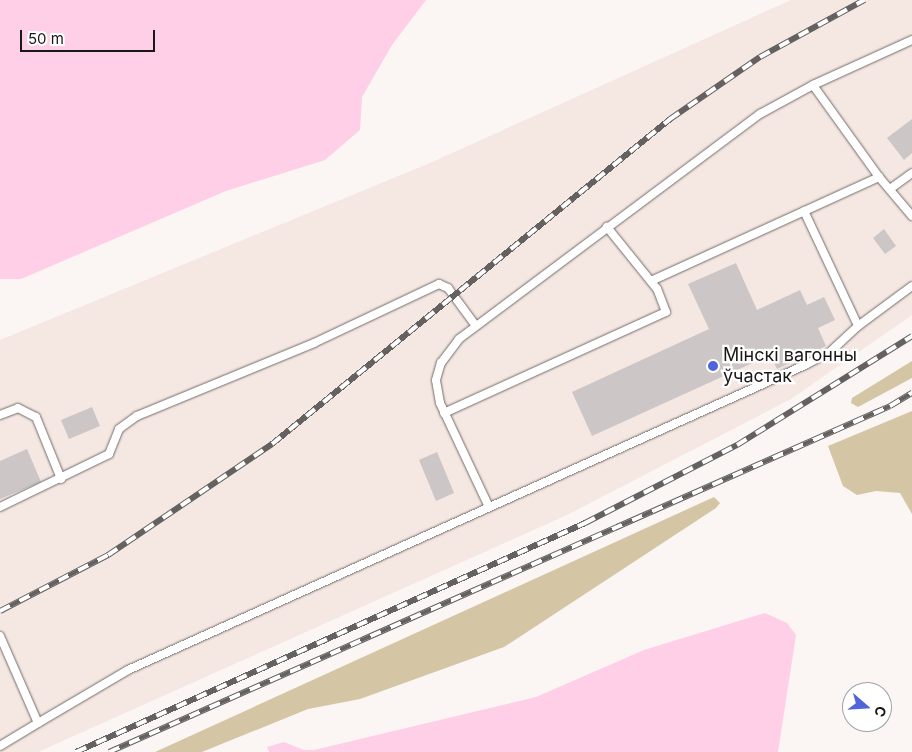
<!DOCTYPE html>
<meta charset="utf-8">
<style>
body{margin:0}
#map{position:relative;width:912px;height:752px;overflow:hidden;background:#fbf5f4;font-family:Inter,sans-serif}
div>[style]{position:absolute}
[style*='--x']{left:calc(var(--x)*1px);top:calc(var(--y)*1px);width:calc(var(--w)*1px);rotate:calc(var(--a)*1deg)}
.built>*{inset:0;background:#f5e7e2}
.green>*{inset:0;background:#d4c6a5}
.water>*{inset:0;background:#ffcfe7}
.building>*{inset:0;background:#ccc6c6}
.roads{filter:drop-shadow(0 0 1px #706c6a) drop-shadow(0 0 1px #706c6a)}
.service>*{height:8px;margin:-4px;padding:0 4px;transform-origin:4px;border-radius:4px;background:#fff}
.rail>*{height:5.5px;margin-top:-2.75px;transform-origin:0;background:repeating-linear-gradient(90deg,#fff 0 11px,#646160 0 22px);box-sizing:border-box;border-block:1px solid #646160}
.dots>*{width:14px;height:14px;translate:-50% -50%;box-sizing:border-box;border:2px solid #fff;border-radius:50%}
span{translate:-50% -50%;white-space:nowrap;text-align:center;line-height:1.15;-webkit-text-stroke:4.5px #fff;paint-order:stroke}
.poi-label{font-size:18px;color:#1a1817}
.left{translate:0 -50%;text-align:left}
.north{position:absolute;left:842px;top:682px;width:50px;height:50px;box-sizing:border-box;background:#fff;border:1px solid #a3a3a2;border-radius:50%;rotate:109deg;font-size:14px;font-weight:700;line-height:20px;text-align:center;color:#1a1817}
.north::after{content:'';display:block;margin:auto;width:18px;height:22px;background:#5165da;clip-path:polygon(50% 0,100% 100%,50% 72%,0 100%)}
.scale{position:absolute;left:20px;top:30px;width:135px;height:22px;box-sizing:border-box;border:2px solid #1a1817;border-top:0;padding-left:6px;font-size:15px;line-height:18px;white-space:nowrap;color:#1a1817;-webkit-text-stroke:4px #fff;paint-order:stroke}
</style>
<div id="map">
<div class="built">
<i style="clip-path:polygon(791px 0,912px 0,912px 315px,791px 399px,567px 515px,38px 752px,0 752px,0 340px,430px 163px)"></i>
</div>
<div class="green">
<i style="clip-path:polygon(912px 361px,912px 378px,858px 407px,851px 403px,852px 398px)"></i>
<i style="clip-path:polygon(912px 411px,912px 514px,900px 493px,876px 491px,857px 495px,843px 486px,828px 446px)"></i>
<i style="clip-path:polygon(714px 497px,720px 503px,716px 508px,504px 647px,360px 699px,308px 709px,202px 752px,155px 752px)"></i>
</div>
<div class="water">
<i style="clip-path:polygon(0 0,426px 0,392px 45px,362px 97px,360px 130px,325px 160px,226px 191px,21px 279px,0 279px)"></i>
<i style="clip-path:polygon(765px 613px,787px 623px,796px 635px,778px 752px,269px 752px,267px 747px,284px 742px,304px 750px,314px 750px,536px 697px,644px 650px)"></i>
</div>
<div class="building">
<i style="clip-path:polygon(912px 119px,912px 153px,904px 160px,887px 138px)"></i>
<i style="clip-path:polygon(884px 229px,896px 246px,885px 254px,873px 238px)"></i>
<i style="clip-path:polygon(736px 263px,757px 310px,800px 290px,807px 305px,824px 297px,835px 320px,818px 328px,826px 346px,777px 369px,770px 355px,592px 436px,572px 392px,709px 329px,688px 284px)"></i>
<i style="clip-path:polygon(92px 407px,100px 426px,69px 439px,61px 420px)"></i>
<i style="clip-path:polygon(27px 449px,41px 482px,0 499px,0 461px)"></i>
<i style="clip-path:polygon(437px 452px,454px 493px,436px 501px,419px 460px)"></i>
</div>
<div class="roads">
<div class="service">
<i style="--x:879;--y:177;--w:51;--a:49.8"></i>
<i style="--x:890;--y:189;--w:27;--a:-36"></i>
<i style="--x:804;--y:211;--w:127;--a:64.8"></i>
<i style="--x:651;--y:281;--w:251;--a:-24.5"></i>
<i style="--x:879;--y:177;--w:113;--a:-125.7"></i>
<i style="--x:444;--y:413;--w:244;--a:-24.5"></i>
<i style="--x:666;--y:312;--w:25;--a:-111"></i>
<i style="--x:657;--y:289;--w:80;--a:-128.9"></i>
<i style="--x:0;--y:415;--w:19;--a:-21"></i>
<i style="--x:18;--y:408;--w:20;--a:27"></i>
<i style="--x:36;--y:417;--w:67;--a:68"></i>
<i style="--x:0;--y:507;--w:121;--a:-25.9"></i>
<i style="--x:109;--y:454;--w:27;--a:-68"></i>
<i style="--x:119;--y:429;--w:22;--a:-36"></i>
<i style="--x:137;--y:416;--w:191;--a:-22.4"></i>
<i style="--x:314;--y:343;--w:138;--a:-25.3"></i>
<i style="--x:439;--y:284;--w:10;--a:24"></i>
<i style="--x:448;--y:288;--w:47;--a:53.6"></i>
<i style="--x:489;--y:507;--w:115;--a:-115.2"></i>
<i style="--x:440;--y:403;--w:23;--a:-100"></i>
<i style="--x:436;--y:380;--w:18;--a:-74"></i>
<i style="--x:441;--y:363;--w:30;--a:-53"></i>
<i style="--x:459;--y:339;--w:376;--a:-36.8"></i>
<i style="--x:760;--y:114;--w:60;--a:-28.7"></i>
<i style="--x:813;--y:85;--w:109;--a:-24.4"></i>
<i style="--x:0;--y:636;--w:95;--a:66.4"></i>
<i style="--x:38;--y:723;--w:44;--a:148.8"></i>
<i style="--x:38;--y:723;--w:104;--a:-30.5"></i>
<i style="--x:128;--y:670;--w:743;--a:-24.25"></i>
<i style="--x:805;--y:365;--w:28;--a:-27"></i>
<i style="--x:830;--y:352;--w:38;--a:-43"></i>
<i style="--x:858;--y:326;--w:67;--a:-36.5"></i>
</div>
</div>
<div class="rail">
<i style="--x:0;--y:611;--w:122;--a:-27.4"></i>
<i style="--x:108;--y:555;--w:198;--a:-34.1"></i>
<i style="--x:272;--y:444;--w:514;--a:-39.23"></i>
<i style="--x:670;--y:119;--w:109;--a:-34.6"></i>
<i style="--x:760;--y:57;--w:119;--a:-28.7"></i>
<i style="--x:76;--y:752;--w:558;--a:-24.22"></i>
<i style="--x:585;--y:523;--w:171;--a:-27.2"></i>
<i style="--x:737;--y:445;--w:206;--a:-31.9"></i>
<i style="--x:109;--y:752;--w:854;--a:-23.89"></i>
<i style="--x:890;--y:406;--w:26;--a:-31"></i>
</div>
<div class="dots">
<i style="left:713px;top:366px;background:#5165da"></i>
</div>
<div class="poi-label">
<span class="left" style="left:723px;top:366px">Мінскі вагонны<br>ўчастак</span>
</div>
<div class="north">С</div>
<div class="scale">50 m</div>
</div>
